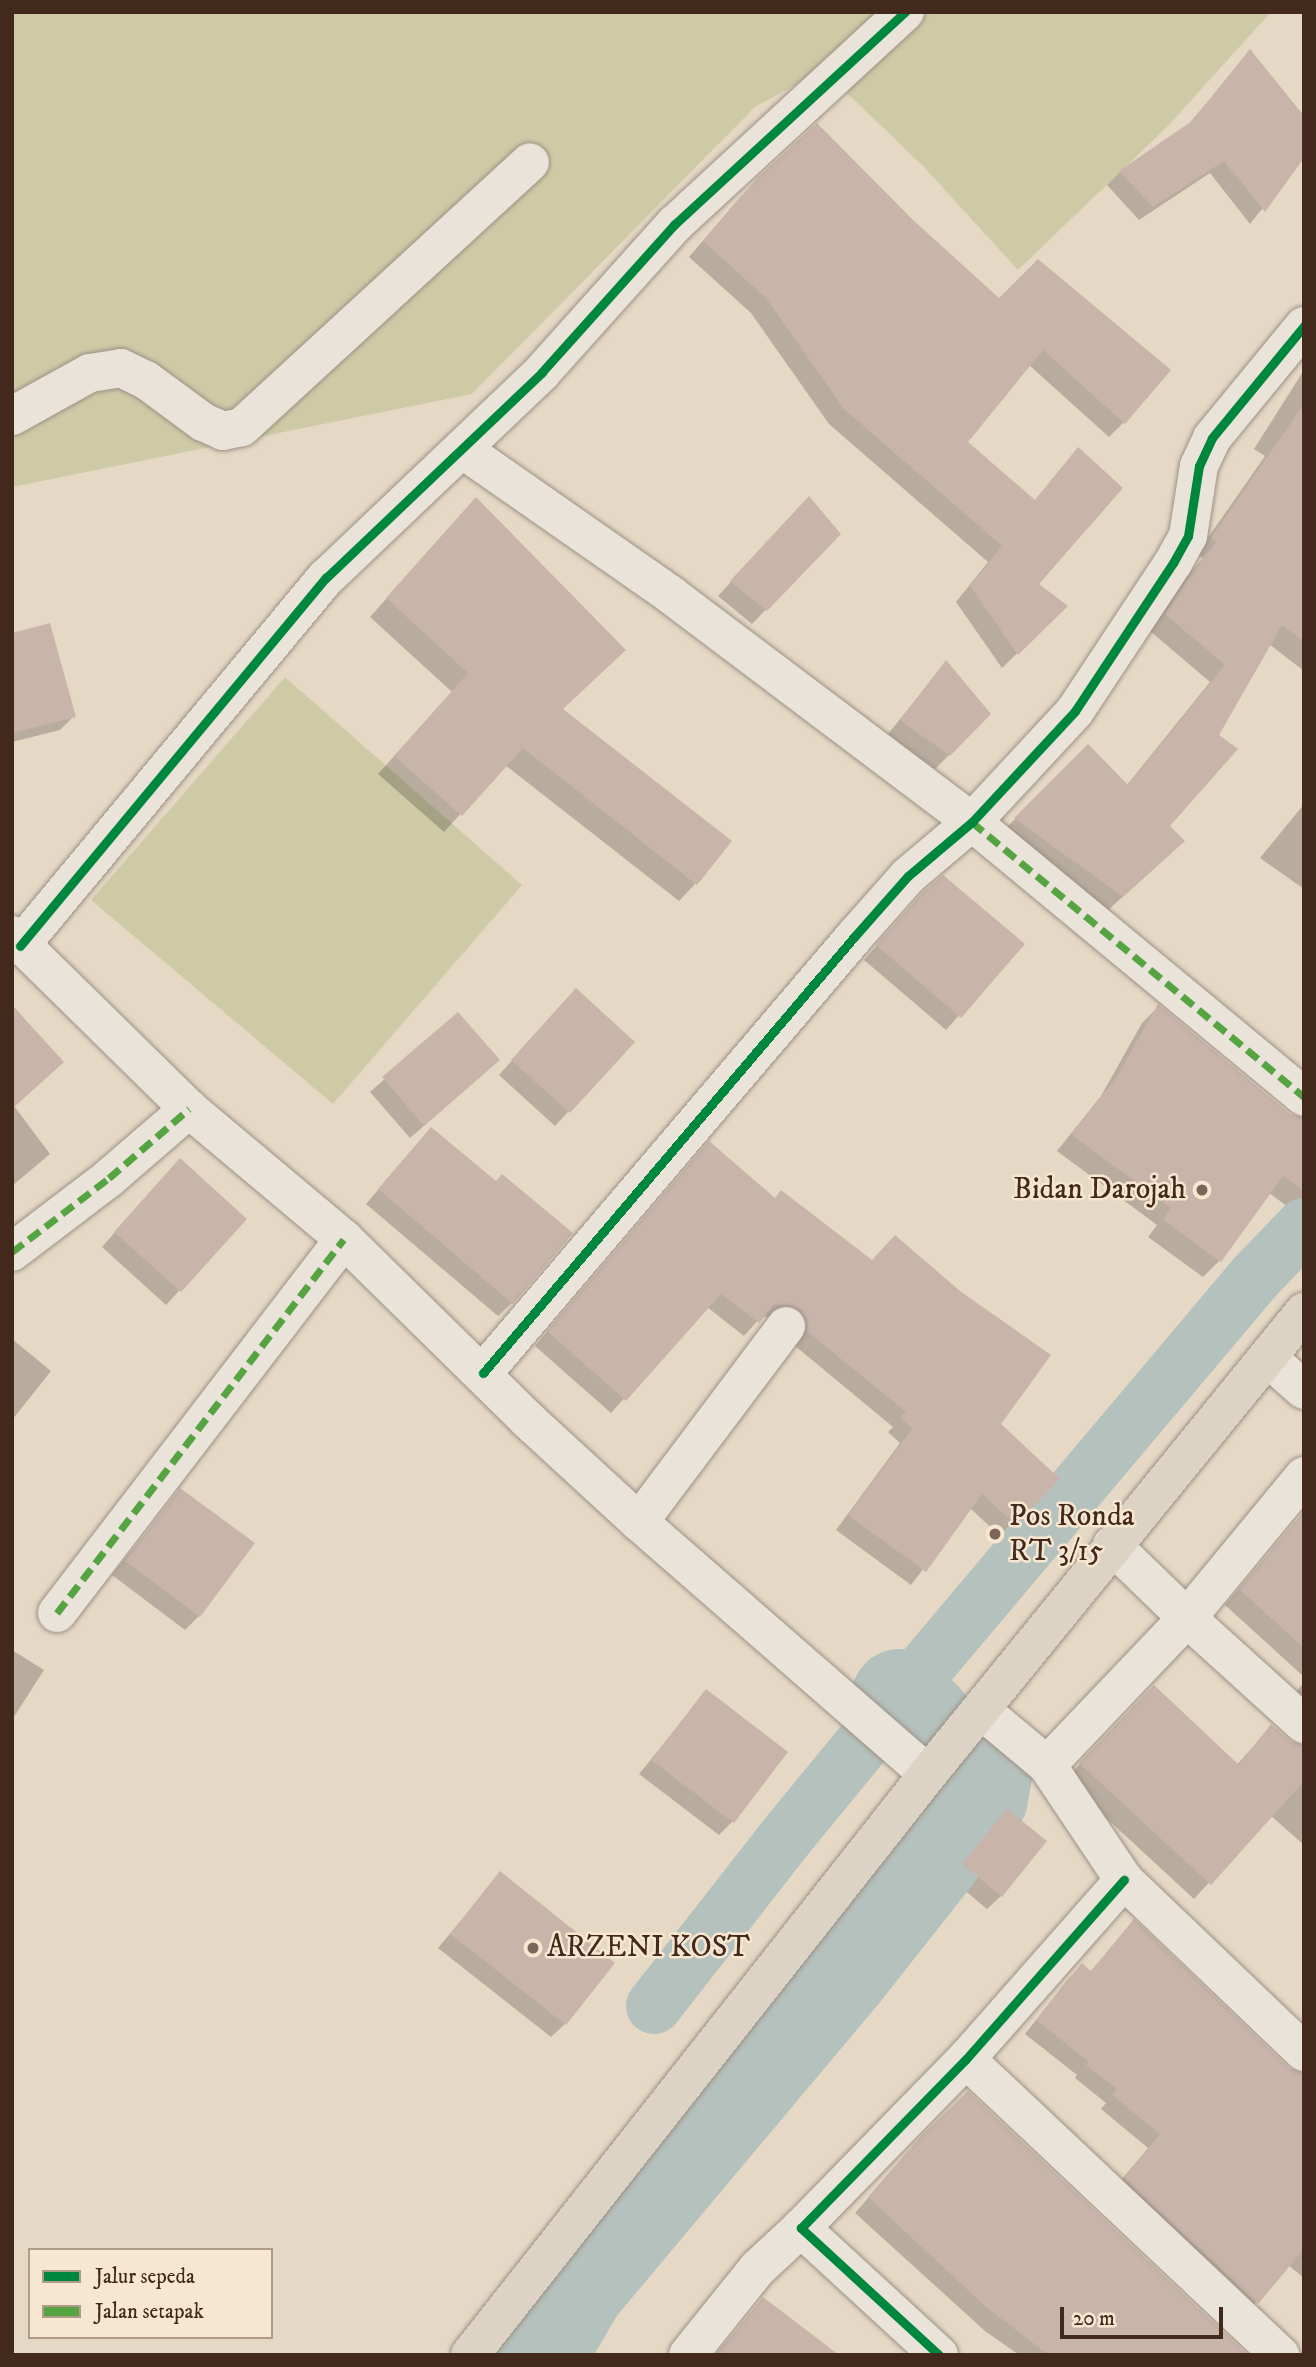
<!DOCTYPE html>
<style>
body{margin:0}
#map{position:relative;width:1316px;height:2367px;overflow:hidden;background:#e5d8c5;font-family:"IM FELL DW Pica",serif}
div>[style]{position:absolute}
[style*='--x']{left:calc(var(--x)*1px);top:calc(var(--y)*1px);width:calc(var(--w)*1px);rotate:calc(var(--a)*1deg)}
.green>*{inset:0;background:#cfcaa6}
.shadow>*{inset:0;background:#0003}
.canal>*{height:56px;margin:-28px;padding:0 28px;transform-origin:28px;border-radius:28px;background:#b5c1bd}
.river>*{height:98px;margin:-49px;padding:0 49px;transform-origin:49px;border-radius:49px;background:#b5c1bd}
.building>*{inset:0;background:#c9b4aa}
.roads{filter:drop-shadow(0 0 2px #9c9185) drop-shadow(0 0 2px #9c9185)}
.minor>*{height:38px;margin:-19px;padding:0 19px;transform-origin:19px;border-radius:19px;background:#eae3d9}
.trunk>*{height:38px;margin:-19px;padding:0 19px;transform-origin:19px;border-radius:19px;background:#ddd3c4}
.quiet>*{height:7px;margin-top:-3.5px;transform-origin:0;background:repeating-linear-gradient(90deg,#55a341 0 14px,transparent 0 21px)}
.cycleway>*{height:9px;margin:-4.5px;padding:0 4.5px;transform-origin:4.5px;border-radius:4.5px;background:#00873e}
.dots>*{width:19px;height:19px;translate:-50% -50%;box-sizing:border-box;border:4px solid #f7e7d1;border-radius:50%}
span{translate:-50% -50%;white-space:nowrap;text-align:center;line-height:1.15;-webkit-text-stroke:5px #f7e7d1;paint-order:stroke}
.poi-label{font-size:30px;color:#42291c}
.right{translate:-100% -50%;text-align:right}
.left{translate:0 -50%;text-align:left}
.frame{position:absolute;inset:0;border:14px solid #42291c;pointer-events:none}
.legend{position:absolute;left:28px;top:2248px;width:245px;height:91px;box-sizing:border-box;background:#f7e7d1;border:2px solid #af9b89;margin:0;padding:9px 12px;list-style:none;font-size:21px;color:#42291c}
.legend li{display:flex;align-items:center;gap:14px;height:35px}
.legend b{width:35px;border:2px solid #af9b89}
.scale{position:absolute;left:1060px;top:2307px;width:163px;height:32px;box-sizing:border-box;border:4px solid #42291c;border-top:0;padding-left:9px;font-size:21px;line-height:24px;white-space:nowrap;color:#42291c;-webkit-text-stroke:5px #f7e7d1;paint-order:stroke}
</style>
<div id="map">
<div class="green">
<i style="clip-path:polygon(12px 12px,1271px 12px,1167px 127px,1018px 270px,923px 166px,823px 70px,755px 107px,472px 394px,12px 487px)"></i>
<i style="clip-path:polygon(285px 677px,522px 885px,333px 1104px,91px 900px)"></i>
</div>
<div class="shadow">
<i style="clip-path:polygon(1250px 52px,1304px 155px,1250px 224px,1210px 173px,1139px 220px,1107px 185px,1120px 172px,1187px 126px)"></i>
<i style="clip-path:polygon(742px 195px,912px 221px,1124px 422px,1109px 437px,1029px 365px,965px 442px,1034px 501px,1078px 450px,1037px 585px,1065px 606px,1002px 668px,956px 602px,988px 562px,829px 424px,751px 313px,689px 257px)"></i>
<i style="clip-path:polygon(1304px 370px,1304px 671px,1269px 644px,1168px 826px,1167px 856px,1106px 912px,999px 835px,1088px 747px,1127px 785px,1210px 682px,1150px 631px,1181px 583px,1203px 558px,1196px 555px,1265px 456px,1254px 449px)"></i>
<i style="clip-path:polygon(795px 512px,838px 534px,752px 624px,718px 596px)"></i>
<i style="clip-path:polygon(459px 517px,561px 710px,696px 883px,679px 901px,505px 765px,444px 832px,378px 774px,452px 692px,370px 617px)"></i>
<i style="clip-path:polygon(12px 635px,74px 716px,60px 730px,12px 742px)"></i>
<i style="clip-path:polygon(946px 662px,949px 755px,935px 769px,888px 734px)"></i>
<i style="clip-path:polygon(1304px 804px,1304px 889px,1260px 858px)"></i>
<i style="clip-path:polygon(910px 908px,1022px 944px,946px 1030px,864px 960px)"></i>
<i style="clip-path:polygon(563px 1004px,633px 1042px,555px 1126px,499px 1075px)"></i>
<i style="clip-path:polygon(12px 1005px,62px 1062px,14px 1106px,50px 1154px,12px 1186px)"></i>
<i style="clip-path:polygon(1158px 1007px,1289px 1115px,1304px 1120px,1304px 1208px,1298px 1214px,1269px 1193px,1219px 1261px,1203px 1277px,1148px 1237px,1157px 1225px,1057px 1151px,1101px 1096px,1142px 1023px)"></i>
<i style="clip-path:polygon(457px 1015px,484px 1073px,410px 1138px,370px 1092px)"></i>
<i style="clip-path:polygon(418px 1143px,512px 1303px,498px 1316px,366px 1204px)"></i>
<i style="clip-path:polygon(696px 1157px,1057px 1479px,1001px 1537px,970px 1508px,911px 1585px,836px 1530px,900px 1443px,888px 1432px,893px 1427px,794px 1345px,775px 1317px,761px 1317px,744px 1336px,707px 1307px,611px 1413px,535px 1346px)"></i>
<i style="clip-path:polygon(166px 1174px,245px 1219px,166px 1305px,102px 1247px)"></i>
<i style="clip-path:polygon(12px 1339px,51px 1371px,12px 1420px)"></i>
<i style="clip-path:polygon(180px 1491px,199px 1616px,185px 1630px,112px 1575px)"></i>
<i style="clip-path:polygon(1304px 1512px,1304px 1677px,1225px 1605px)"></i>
<i style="clip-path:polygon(12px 1650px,44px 1670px,12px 1720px)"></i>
<i style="clip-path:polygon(1304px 1682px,1304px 1726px,1285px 1706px)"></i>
<i style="clip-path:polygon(706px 1692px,733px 1821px,719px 1835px,639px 1774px)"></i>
<i style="clip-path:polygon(1138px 1702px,1237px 1765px,1271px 1726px,1298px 1747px,1304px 1747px,1304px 1845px,1270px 1815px,1194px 1899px,1065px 1780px)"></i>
<i style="clip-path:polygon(1007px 1812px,1001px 1896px,987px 1909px,950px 1878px)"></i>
<i style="clip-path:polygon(500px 1874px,565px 2024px,551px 2037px,438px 1948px)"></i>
<i style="clip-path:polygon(1134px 1922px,1288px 2069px,1304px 2075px,1304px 2278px,1288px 2265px,1244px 2316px,1112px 2191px,1148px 2148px,1101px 2109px,1106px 2103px,1075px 2078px,1077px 2075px,1025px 2034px,1069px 1978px,1082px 1966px,1090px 1972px)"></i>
<i style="clip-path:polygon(908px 2152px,1245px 2355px,1019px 2355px,985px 2331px,855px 2213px)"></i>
<i style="clip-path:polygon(763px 2299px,836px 2355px,715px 2355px)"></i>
</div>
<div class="canal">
<i style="--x:654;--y:2006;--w:214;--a:-52"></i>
<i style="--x:786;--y:1837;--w:180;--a:-50.6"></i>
<i style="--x:900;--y:1698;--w:551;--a:-49.86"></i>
<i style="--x:1255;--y:1277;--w:71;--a:-46.1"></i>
</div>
<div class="river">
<i style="--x:900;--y:1698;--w:33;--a:44"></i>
<i style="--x:537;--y:2355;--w:79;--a:-59.5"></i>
<i style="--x:577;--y:2287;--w:414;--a:-50"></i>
<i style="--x:843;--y:1970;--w:220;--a:-51.8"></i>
<i style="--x:979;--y:1797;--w:22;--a:-80"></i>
<i style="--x:983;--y:1775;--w:15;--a:-138"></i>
</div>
<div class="building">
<i style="clip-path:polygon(1250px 49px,1304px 116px,1304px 158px,1265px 212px,1224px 161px,1153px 207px,1119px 171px,1192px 121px)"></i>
<i style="clip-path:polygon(817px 123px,913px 220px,999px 298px,1038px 259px,1171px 370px,1125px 424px,1043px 350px,968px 442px,1035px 500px,1078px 447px,1123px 488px,1039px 584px,1068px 606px,1018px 655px,970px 586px,1002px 546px,844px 409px,766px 298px,703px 241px,757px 178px)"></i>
<i style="clip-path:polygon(1304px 404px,1304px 642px,1282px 625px,1219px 735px,1238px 749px,1170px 826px,1185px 841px,1123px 897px,1014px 818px,1088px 744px,1128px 785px,1225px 665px,1165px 614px,1197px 565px,1217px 542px,1211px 538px)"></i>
<i style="clip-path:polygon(809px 496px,841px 534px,767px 611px,730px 581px)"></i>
<i style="clip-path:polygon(476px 497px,626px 650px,563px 709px,732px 841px,697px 885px,523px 748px,462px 816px,394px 756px,468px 673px,386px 598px)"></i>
<i style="clip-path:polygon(50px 623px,76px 717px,12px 733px,12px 633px)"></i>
<i style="clip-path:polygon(946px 660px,991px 714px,950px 756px,900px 720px)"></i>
<i style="clip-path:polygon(943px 875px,1025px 944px,961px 1018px,876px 945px,923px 892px)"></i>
<i style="clip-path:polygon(576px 988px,635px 1042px,570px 1113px,511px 1060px)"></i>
<i style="clip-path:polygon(1158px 1004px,1290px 1114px,1304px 1118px,1304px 1191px,1283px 1176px,1221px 1262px,1163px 1220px,1171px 1208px,1071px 1134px,1116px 1078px)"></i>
<i style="clip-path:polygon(12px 1005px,64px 1062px,12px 1109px)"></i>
<i style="clip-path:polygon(458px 1012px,500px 1060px,424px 1126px,382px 1077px)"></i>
<i style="clip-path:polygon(431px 1127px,496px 1181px,502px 1174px,573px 1233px,513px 1304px,378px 1189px)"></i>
<i style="clip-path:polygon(709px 1141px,775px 1198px,781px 1190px,872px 1260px,895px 1235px,960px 1291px,1051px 1355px,1001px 1424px,1060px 1479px,1016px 1525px,982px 1494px,926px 1572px,848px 1515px,912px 1429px,900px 1417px,906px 1412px,807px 1331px,806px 1318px,799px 1308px,774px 1304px,759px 1323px,721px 1294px,626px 1401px,547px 1331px)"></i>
<i style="clip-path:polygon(180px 1158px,247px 1219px,181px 1292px,114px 1232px)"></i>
<i style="clip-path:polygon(180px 1488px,255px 1543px,200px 1617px,125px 1561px)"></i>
<i style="clip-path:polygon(1304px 1511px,1304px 1648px,1239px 1589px)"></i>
<i style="clip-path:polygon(1154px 1685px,1239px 1765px,1271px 1724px,1290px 1741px,1304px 1745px,1304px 1781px,1211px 1885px,1079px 1763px)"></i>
<i style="clip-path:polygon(706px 1689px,788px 1752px,734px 1823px,651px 1760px)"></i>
<i style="clip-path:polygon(1007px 1809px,1047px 1841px,1002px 1897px,962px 1864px)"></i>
<i style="clip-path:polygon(500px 1871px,615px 1963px,566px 2025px,450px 1934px)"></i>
<i style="clip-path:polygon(1134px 1919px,1289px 2068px,1304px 2073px,1304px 2249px,1258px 2304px,1124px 2178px,1160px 2134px,1112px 2095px,1117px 2089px,1086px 2065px,1089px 2062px,1036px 2020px,1082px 1963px,1091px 1971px)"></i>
<i style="clip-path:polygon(968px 2091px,1248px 2355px,1049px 2355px,987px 2308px,868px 2197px,922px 2135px)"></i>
<i style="clip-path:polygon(763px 2297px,839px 2355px,716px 2355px)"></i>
</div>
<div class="roads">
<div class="minor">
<i style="--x:12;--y:416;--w:89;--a:-28.9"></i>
<i style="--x:90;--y:373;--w:31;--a:-9"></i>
<i style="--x:121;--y:368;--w:28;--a:26"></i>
<i style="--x:146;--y:380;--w:71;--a:36.4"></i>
<i style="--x:203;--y:422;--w:22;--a:24"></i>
<i style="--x:223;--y:431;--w:19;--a:-12"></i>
<i style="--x:242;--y:427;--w:391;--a:-42.6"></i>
<i style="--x:462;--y:449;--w:255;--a:34.9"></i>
<i style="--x:671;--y:595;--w:377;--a:37"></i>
<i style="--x:972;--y:822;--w:431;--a:39.6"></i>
<i style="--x:12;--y:935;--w:248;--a:44.5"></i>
<i style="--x:189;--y:1109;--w:202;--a:40"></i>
<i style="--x:344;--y:1239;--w:257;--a:44.5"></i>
<i style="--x:527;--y:1419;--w:152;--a:42.6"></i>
<i style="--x:639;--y:1522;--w:383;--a:41.1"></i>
<i style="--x:20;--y:946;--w:479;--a:-50.3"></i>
<i style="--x:326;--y:578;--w:298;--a:-43.6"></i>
<i style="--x:542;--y:372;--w:199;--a:-48.1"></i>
<i style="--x:675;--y:224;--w:313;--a:-42.7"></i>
<i style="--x:12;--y:1252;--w:122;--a:-37.3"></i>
<i style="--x:109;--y:1178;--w:106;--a:-40.8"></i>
<i style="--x:1268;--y:1358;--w:48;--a:41.6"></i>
<i style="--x:483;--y:1373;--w:572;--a:-49.6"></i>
<i style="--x:854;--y:937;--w:81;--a:-48.5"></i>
<i style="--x:908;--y:876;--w:84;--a:-40.2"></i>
<i style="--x:972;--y:822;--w:151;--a:-47.1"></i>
<i style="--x:1075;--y:711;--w:178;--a:-56.5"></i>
<i style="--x:1173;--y:563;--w:31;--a:-61"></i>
<i style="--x:1188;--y:536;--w:71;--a:-81.1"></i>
<i style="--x:1199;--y:466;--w:31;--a:-65"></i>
<i style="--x:1212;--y:438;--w:145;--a:-50.6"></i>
<i style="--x:639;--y:1522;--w:245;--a:-53.1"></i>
<i style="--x:1112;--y:1545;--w:105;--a:44.2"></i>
<i style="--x:1187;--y:1618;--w:158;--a:42.2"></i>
<i style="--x:57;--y:1613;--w:471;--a:-52.5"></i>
<i style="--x:981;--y:1710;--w:86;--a:39.8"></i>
<i style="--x:1047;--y:1765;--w:138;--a:56.2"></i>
<i style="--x:1124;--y:1880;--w:249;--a:43.7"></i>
<i style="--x:1047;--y:1765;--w:203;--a:-46.4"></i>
<i style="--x:1187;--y:1618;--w:184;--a:-50.5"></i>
<i style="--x:966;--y:2059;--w:432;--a:43.3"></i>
<i style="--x:688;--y:2355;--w:112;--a:-51.2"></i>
<i style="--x:758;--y:2268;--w:59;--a:-42.9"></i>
<i style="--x:939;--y:2355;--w:188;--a:-137.4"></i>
<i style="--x:801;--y:2228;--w:236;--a:-45.7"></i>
<i style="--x:966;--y:2059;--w:239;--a:-48.6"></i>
</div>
<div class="trunk">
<i style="--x:470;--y:2355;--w:740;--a:-51.75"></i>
<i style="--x:928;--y:1774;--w:596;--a:-50.86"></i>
</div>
</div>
<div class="quiet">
<i style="--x:972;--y:822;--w:431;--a:39.6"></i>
<i style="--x:12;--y:1252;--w:122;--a:-37.3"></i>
<i style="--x:109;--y:1178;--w:106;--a:-40.8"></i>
<i style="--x:57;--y:1613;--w:471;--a:-52.5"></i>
</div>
<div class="cycleway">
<i style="--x:20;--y:946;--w:479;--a:-50.3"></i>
<i style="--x:326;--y:578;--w:298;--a:-43.6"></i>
<i style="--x:542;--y:372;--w:199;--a:-48.1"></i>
<i style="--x:675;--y:224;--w:313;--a:-42.7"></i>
<i style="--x:483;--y:1373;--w:572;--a:-49.6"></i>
<i style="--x:854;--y:937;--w:81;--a:-48.5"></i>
<i style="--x:908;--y:876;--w:84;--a:-40.2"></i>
<i style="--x:972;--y:822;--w:151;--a:-47.1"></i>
<i style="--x:1075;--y:711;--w:178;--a:-56.5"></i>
<i style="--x:1173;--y:563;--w:31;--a:-61"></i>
<i style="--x:1188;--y:536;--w:71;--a:-81.1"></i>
<i style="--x:1199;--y:466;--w:31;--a:-65"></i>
<i style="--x:1212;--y:438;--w:145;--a:-50.6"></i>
<i style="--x:939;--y:2355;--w:188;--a:-137.4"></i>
<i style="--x:801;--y:2228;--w:236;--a:-45.7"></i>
<i style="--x:966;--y:2059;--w:239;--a:-48.6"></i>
</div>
<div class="dots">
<i style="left:1202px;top:1190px;background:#7b6657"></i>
<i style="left:995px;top:1534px;background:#7b6657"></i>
<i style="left:533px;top:1948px;background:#7b6657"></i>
</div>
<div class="poi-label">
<span class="right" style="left:1186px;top:1190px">Bidan Darojah</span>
<span class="left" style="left:1009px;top:1534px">Pos Ronda<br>RT 3/15</span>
<span class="left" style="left:547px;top:1948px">ARZENI KOST</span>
</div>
<div class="frame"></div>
<ul class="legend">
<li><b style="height:9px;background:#00873e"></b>Jalur sepeda</li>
<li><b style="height:9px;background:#55a341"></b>Jalan setapak</li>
</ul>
<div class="scale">20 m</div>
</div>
